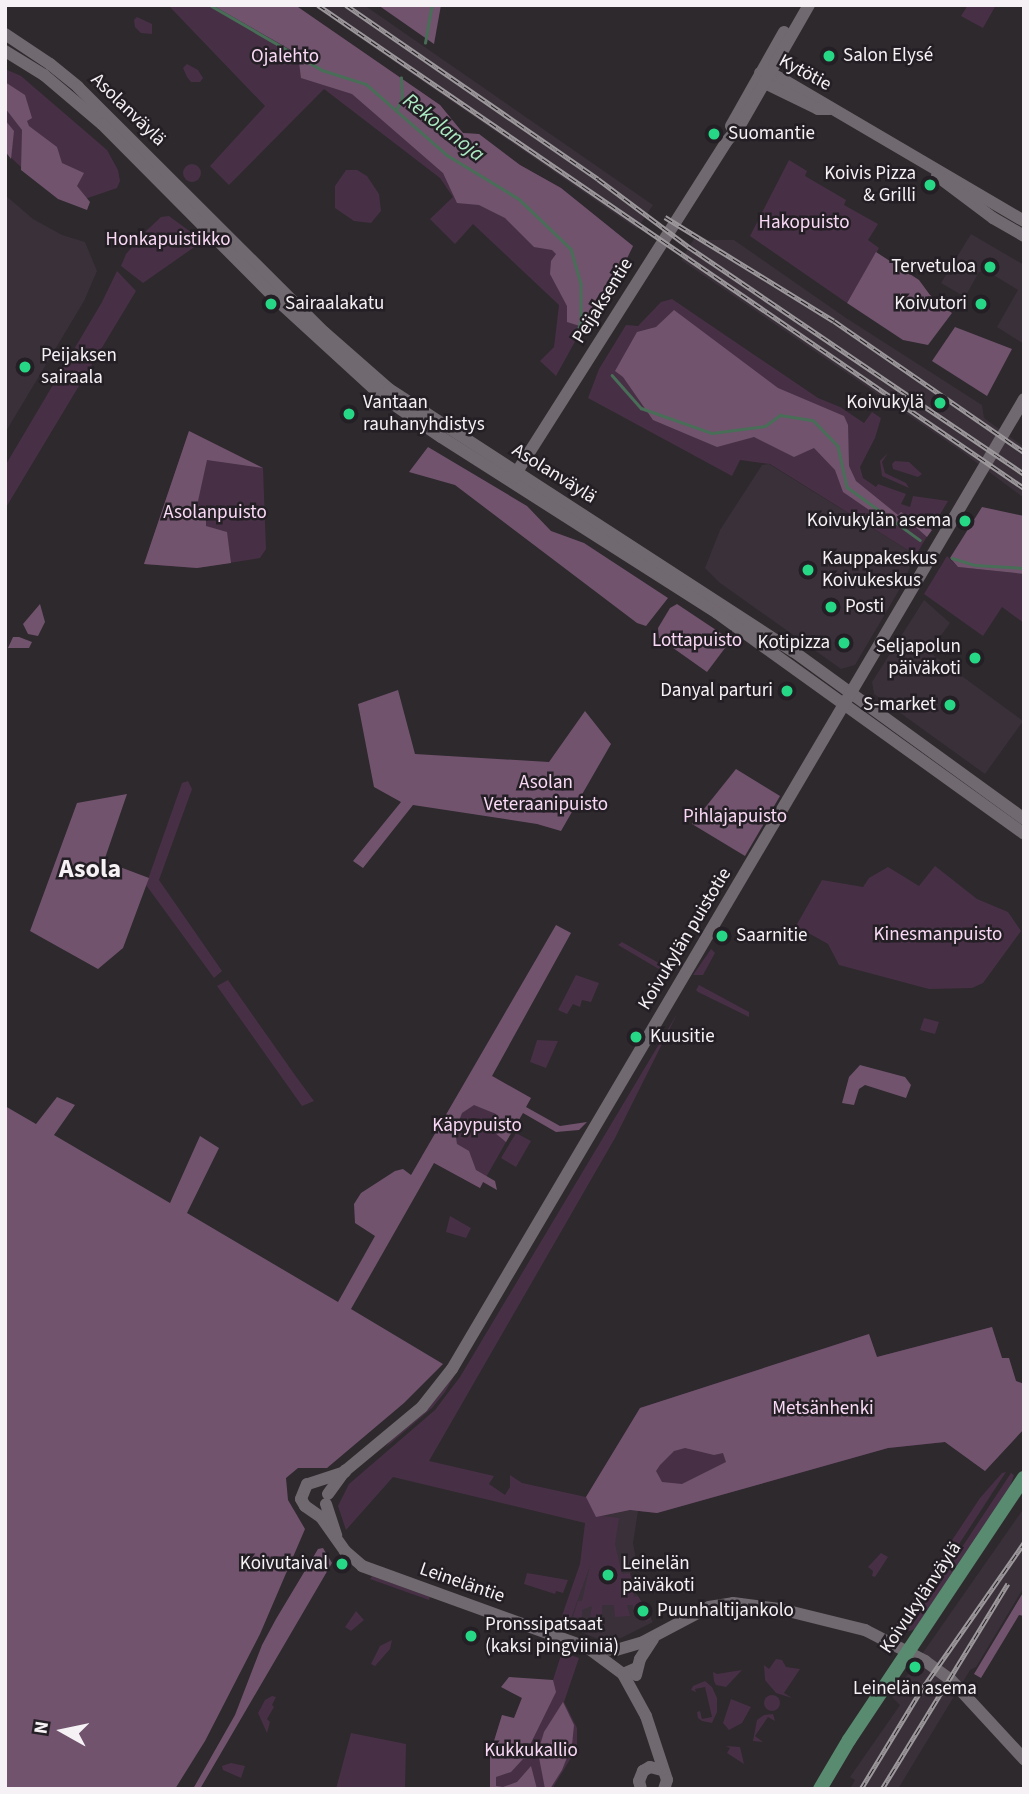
<!DOCTYPE html>
<meta charset="utf-8">
<style>
body{margin:0}
#map{position:relative;width:1029px;height:1794px;overflow:hidden;background:#2e292d;font-family:"Source Sans 3",sans-serif}
div>[style]{position:absolute}
[style*='--x']{left:calc(var(--x)*1px);top:calc(var(--y)*1px);width:calc(var(--w)*1px);rotate:calc(var(--a)*1deg)}
.built>*{inset:0;background:#3a3039}
.green>*{inset:0;background:#473045}
.round{border-radius:50%}
.forest>*{inset:0;background:#71536e}
.stream>*{height:2.5px;margin:-1.25px;padding:0 1.25px;transform-origin:1.25px;border-radius:1.25px;background:#496e57}
.secondary>*{height:12px;margin:-6px;padding:0 6px;transform-origin:6px;border-radius:6px;background:#70696f}
.primary>*{height:14px;margin:-7px;padding:0 7px;transform-origin:7px;border-radius:7px;background:#588b70}
.rail>*{height:5px;margin-top:-2.5px;transform-origin:0;background:repeating-linear-gradient(90deg,#241f24 0 8px,#9c989b 0 16px);box-sizing:border-box;border-block:2px solid #9c989b}
.dots>*{width:19px;height:19px;translate:-50% -50%;box-sizing:border-box;border:4px solid #241f24;border-radius:50%}
span{translate:-50% -50%;white-space:nowrap;text-align:center;line-height:1.15;-webkit-text-stroke:5px #241f24;paint-order:stroke}
.poi-label{font-size:19px;color:#f5f1f4}
.left{translate:0 -50%;text-align:left}
.right{translate:-100% -50%;text-align:right}
.park-label{font-size:19px;color:#f9d9f5}
.street-label{font-size:19px;color:#f5f1f4}
.water-label{font-size:21px;color:#acecc4;font-style:italic}
.district-label{font-size:26px;color:#f5f1f4;font-weight:700}
.frame{position:absolute;inset:0;border:7px solid #f5f1f4;pointer-events:none}
.north{position:absolute;left:28px;top:1696px;width:70px;height:70px;-webkit-text-stroke:5px #241f24;paint-order:stroke;rotate:279deg;font-size:19px;font-weight:700;line-height:28px;text-align:center;color:#f5f1f4}
.north::after{content:'';display:block;margin:auto;width:24px;height:32px;background:#f5f1f4;clip-path:polygon(50% 0,100% 100%,50% 72%,0 100%)}
</style>
<div id="map">
<div class="built">
<i style="clip-path:polygon(312px 5px,364px 5px,653px 205px,637px 229px)"></i>
<i style="clip-path:polygon(5px 195px,33px 219px,62px 235px,85px 242px,97px 271px,84px 301px,5px 433px)"></i>
<i style="clip-path:polygon(697px 234px,708px 240px,734px 240px,846px 318px,982px 405px,984px 418px,1024px 447px,1024px 498px,961px 451px,681px 260px)"></i>
<i style="clip-path:polygon(971px 234px,1024px 265px,1024px 344px,997px 327px,1018px 290px,987px 271px,979px 272px,965px 297px,941px 283px)"></i>
<i style="clip-path:polygon(769px 464px,916px 555px,898px 592px,855px 665px,841px 669px,720px 583px,705px 568px,720px 530px,762px 465px)"></i>
<i style="clip-path:polygon(924px 600px,950px 623px,929px 652px,1023px 721px,985px 774px,874px 694px,872px 682px)"></i>
<i style="clip-path:polygon(1024px 1508px,1024px 1587px,976px 1667px,970px 1670px,898px 1789px,850px 1789px,855px 1780px,850px 1777px,900px 1705px,892px 1697px)"></i>
<i style="clip-path:polygon(630px 1510px,638px 1511px,633px 1543px,638px 1570px,630px 1573px,633px 1588px,653px 1622px,621px 1638px,598px 1639px,568px 1627px,590px 1565px,596px 1517px)"></i>
</div>
<div class="green">
<i style="clip-path:polygon(168px 5px,295px 5px,440px 105px,463px 133px,479px 134px,520px 165px,561px 188px,633px 246px,612px 289px,583px 327px,556px 376px,540px 361px,554px 347px,559px 305px,473px 224px,455px 244px,430px 219px,453px 197px,440px 178px,324px 89px,229px 185px,210px 166px,265px 106px)"></i>
<i style="clip-path:polygon(968px 5px,996px 5px,983px 28px,961px 16px)"></i>
<i style="clip-path:polygon(137px 17px,152px 24px,152px 34px,141px 33px,135px 27px,134px 20px)"></i>
<i style="clip-path:polygon(187px 64px,198px 70px,203px 78px,200px 82px,191px 82px,187px 77px,183px 68px)"></i>
<i style="clip-path:polygon(5px 69px,21px 76px,107px 150px,118px 170px,120px 181px,117px 188px,82px 200px,38px 183px,5px 152px)"></i>
<i style="clip-path:polygon(789px 160px,807px 171px,805px 176px,846px 200px,844px 205px,878px 224px,868px 240px,879px 248px,847px 303px,750px 236px)"></i>
<i class="round" style="left:183px;top:164px;width:18px;height:18px"></i>
<i style="clip-path:polygon(346px 170px,357px 170px,367px 176px,379px 194px,381px 211px,371px 223px,354px 221px,335px 208px,335px 186px)"></i>
<i style="clip-path:polygon(169px 216px,203px 241px,143px 283px,121px 266px,126px 254px,146px 231px,161px 217px)"></i>
<i style="clip-path:polygon(117px 271px,136px 291px,5px 509px,5px 466px,102px 302px)"></i>
<i style="clip-path:polygon(672px 299px,818px 398px,840px 407px,864px 423px,872px 412px,881px 418px,875px 438px,860px 467px,863px 478px,876px 487px,878px 484px,906px 494px,901px 504px,910px 507px,913px 496px,948px 501px,916px 555px,770px 464px,740px 460px,732px 476px,588px 398px,599px 369px,626px 325px,638px 326px,661px 302px)"></i>
<i style="clip-path:polygon(189px 431px,263px 468px,266px 549px,260px 558px,197px 568px,144px 564px)"></i>
<i style="clip-path:polygon(888px 453px,882px 462px,885px 473px,906px 483px,909px 488px,882px 476px,880px 461px)"></i>
<i style="clip-path:polygon(895px 461px,909px 462px,922px 474px,918px 477px,893px 469px,892px 464px)"></i>
<i style="clip-path:polygon(947px 556px,958px 567px,1024px 574px,1024px 623px,1002px 607px,983px 636px,924px 594px)"></i>
<i style="clip-path:polygon(188px 781px,192px 789px,159px 880px,222px 971px,214px 978px,146px 885px,182px 783px)"></i>
<i style="clip-path:polygon(935px 866px,977px 899px,1008px 912px,1021px 931px,983px 983px,972px 988px,929px 989px,839px 965px,828px 944px,796px 926px,822px 880px,863px 887px,869px 878px,888px 867px,919px 886px)"></i>
<i style="clip-path:polygon(622px 942px,671px 970px,669px 975px,618px 945px)"></i>
<i style="clip-path:polygon(711px 949px,715px 953px,703px 975px,693px 975px)"></i>
<i style="clip-path:polygon(576px 975px,599px 983px,591px 1002px,582px 1000px,580px 1007px,573px 1004px,567px 1014px,558px 1010px)"></i>
<i style="clip-path:polygon(228px 980px,297px 1078px,314px 1101px,302px 1106px,217px 986px)"></i>
<i style="clip-path:polygon(699px 985px,749px 1012px,749px 1017px,698px 992px,696px 990px)"></i>
<i style="clip-path:polygon(677px 1014px,615px 1138px,429px 1461px,494px 1476px,489px 1484px,505px 1495px,510px 1487px,510px 1475px,522px 1483px,586px 1497px,640px 1408px,869px 1334px,877px 1357px,992px 1327px,1002px 1358px,1009px 1358px,1016px 1381px,1024px 1384px,1024px 1429px,985px 1471px,945px 1442px,888px 1448px,657px 1513px,630px 1510px,602px 1516px,619px 1518px,615px 1544px,622px 1574px,630px 1573px,631px 1578px,624px 1580px,626px 1589px,633px 1588px,634px 1597px,638px 1596px,651px 1617px,646px 1622px,644px 1616px,638px 1616px,638px 1609px,633px 1609px,633px 1605px,627px 1605px,630px 1616px,615px 1617px,614px 1605px,602px 1605px,602px 1617px,590px 1617px,592px 1606px,582px 1610px,582px 1617px,573px 1617px,578px 1601px,582px 1601px,590px 1566px,568px 1627px,559px 1624px,580px 1564px,585px 1523px,393px 1477px,346px 1530px,338px 1506px,349px 1484px,435px 1410px,460px 1377px)"></i>
<i style="clip-path:polygon(924px 1018px,939px 1022px,935px 1034px,920px 1030px)"></i>
<i style="clip-path:polygon(537px 1040px,558px 1041px,546px 1068px,530px 1062px)"></i>
<i style="clip-path:polygon(475px 1066px,531px 1098px,480px 1188px,422px 1156px)"></i>
<i style="clip-path:polygon(516px 1133px,531px 1141px,516px 1167px,501px 1158px)"></i>
<i style="clip-path:polygon(450px 1216px,471px 1228px,466px 1238px,446px 1232px)"></i>
<i style="clip-path:polygon(497px 1303px,445px 1392px,432px 1408px,385px 1448px)"></i>
<i style="clip-path:polygon(1006px 1472px,905px 1627px,900px 1629px,895px 1626px,980px 1498px,1002px 1473px)"></i>
<i style="clip-path:polygon(1011px 1473px,1014px 1475px,1007px 1495px,916px 1629px,906px 1632px)"></i>
<i style="clip-path:polygon(881px 1553px,888px 1557px,875px 1577px,872px 1576px,873px 1571px,868px 1567px)"></i>
<i style="clip-path:polygon(527px 1573px,568px 1580px,563px 1593px,556px 1591px,555px 1594px,524px 1584px)"></i>
<i style="clip-path:polygon(372px 1576px,430px 1597px,429px 1600px,370px 1579px)"></i>
<i style="clip-path:polygon(356px 1611px,364px 1620px,351px 1631px,345px 1627px)"></i>
<i style="clip-path:polygon(392px 1640px,390px 1649px,375px 1666px,371px 1664px,380px 1646px)"></i>
<i style="clip-path:polygon(562px 1652px,579px 1658px,564px 1702px,577px 1728px,577px 1748px,552px 1789px,490px 1789px,490px 1754px,502px 1715px,514px 1719px,522px 1697px,553px 1680px)"></i>
<i style="clip-path:polygon(776px 1659px,782px 1660px,786px 1667px,800px 1669px,784px 1693px,792px 1698px,776px 1693px,765px 1680px,764px 1665px,769px 1669px)"></i>
<i style="clip-path:polygon(742px 1670px,726px 1687px,716px 1685px,714px 1681px,713px 1672px,717px 1674px)"></i>
<i style="clip-path:polygon(705px 1681px,712px 1687px,717px 1698px,717px 1712px,712px 1723px,702px 1721px,698px 1718px,697px 1712px,700px 1711px,702px 1719px,712px 1717px,705px 1687px,695px 1689px,696px 1692px,691px 1690px,693px 1686px)"></i>
<i class="round" style="left:764px;top:1695px;width:16px;height:16px"></i>
<i style="clip-path:polygon(272px 1696px,276px 1697px,272px 1705px,274px 1707px,267px 1719px,270px 1722px,267px 1733px,258px 1713px,265px 1700px)"></i>
<i style="clip-path:polygon(731px 1699px,751px 1707px,742px 1723px,729px 1730px,723px 1723px)"></i>
<i style="clip-path:polygon(773px 1714px,775px 1721px,768px 1717px,755px 1736px,763px 1742px,753px 1741px,757px 1720px,764px 1715px)"></i>
<i style="clip-path:polygon(351px 1733px,406px 1744px,405px 1789px,336px 1789px)"></i>
<i style="clip-path:polygon(726px 1746px,740px 1747px,744px 1764px,727px 1753px,730px 1748px)"></i>
<i style="clip-path:polygon(231px 1763px,245px 1766px,241px 1778px,223px 1770px,222px 1766px)"></i>
</div>
<div class="forest">
<i style="clip-path:polygon(212px 5px,295px 5px,440px 105px,463px 133px,479px 134px,520px 165px,561px 188px,633px 246px,612px 289px,583px 327px,567px 322px,567px 306px,550px 274px,551px 261px,556px 254px,552px 250px,534px 247px,505px 218px,479px 205px,457px 203px,443px 173px,352px 94px,301px 78px,298px 54px)"></i>
<i style="clip-path:polygon(378px 5px,441px 5px,434px 44px)"></i>
<i style="clip-path:polygon(5px 82px,25px 95px,32px 118px,27px 121px,29px 126px,57px 147px,62px 163px,84px 173px,77px 186px,90px 202px,87px 210px,58px 199px,21px 170px,22px 130px,5px 108px)"></i>
<i style="clip-path:polygon(5px 120px,14px 131px,11px 159px,5px 151px)"></i>
<i style="clip-path:polygon(876px 252px,919px 280px,930px 295px,952px 313px,928px 345px,903px 340px,847px 303px)"></i>
<i style="clip-path:polygon(674px 310px,778px 388px,844px 416px,848px 425px,849px 466px,856px 481px,898px 515px,901px 512px,932px 530px,927px 537px,909px 521px,891px 525px,843px 492px,835px 470px,814px 448px,794px 457px,754px 437px,717px 447px,653px 420px,623px 377px,615px 371px,637px 332px,656px 327px)"></i>
<i style="clip-path:polygon(955px 327px,1012px 349px,987px 396px,932px 361px)"></i>
<i style="clip-path:polygon(189px 431px,263px 468px,207px 460px,196px 510px,206px 511px,206px 526px,227px 532px,231px 563px,197px 568px,144px 564px)"></i>
<i style="clip-path:polygon(428px 447px,527px 506px,551px 531px,584px 543px,668px 598px,646px 626px,637px 623px,455px 485px,409px 472px)"></i>
<i style="clip-path:polygon(982px 507px,1024px 516px,1024px 574px,958px 567px,950px 558px)"></i>
<i style="clip-path:polygon(40px 604px,45px 622px,38px 636px,28px 634px,23px 624px)"></i>
<i style="clip-path:polygon(677px 604px,731px 640px,707px 672px,659px 638px,658px 628px,670px 608px)"></i>
<i style="clip-path:polygon(13px 637px,19px 637px,32px 642px,29px 648px,8px 648px)"></i>
<i style="clip-path:polygon(398px 690px,415px 754px,549px 762px,585px 711px,611px 744px,561px 831px,537px 824px,413px 805px,363px 868px,353px 861px,401px 802px,374px 787px,358px 704px)"></i>
<i style="clip-path:polygon(736px 769px,780px 796px,745px 856px,692px 824px)"></i>
<i style="clip-path:polygon(127px 794px,104px 861px,149px 878px,123px 948px,98px 969px,30px 931px,77px 803px)"></i>
<i style="clip-path:polygon(556px 925px,571px 933px,492px 1076px,531px 1098px,526px 1107px,560px 1126px,587px 1122px,579px 1130px,556px 1132px,523px 1113px,506px 1142px,494px 1132px,496px 1114px,474px 1105px,462px 1113px,455px 1131px,457px 1144px,469px 1151px,476px 1170px,495px 1181px,497px 1190px,483px 1182px,480px 1188px,434px 1163px,351px 1309px,443px 1364px,404px 1403px,327px 1468px,298px 1468px,286px 1478px,288px 1500px,305px 1529px,260px 1634px,205px 1741px,175px 1789px,5px 1789px,5px 1106px,36px 1124px,57px 1097px,75px 1105px,54px 1135px,170px 1203px,200px 1136px,219px 1148px,187px 1213px,338px 1302px,375px 1236px,355px 1223px,354px 1204px,361px 1193px,395px 1171px,403px 1169px,411px 1175px)"></i>
<i style="clip-path:polygon(860px 1065px,905px 1077px,911px 1085px,906px 1098px,865px 1085px,859px 1089px,854px 1105px,842px 1103px,849px 1077px)"></i>
<i style="clip-path:polygon(evenodd,992px 1327px,1002px 1358px,1009px 1358px,1016px 1381px,1024px 1384px,1024px 1429px,985px 1471px,945px 1442px,888px 1448px,657px 1513px,630px 1510px,596px 1517px,586px 1497px,640px 1408px,869px 1334px,877px 1357px,992px 1327px,685px 1448px,714px 1455px,723px 1453px,726px 1462px,682px 1484px,662px 1482px,656px 1471px,660px 1465px,674px 1451px,685px 1448px)"></i>
<i style="clip-path:polygon(323px 1548px,332px 1563px,200px 1789px,193px 1789px,235px 1715px,262px 1645px,276px 1619px,318px 1549px)"></i>
<i style="clip-path:polygon(1024px 1591px,1024px 1616px,1019px 1615px,981px 1678px,974px 1674px)"></i>
<i style="clip-path:polygon(509px 1677px,553px 1680px,556px 1692px,528px 1749px,530px 1758px,523px 1759px,511px 1772px,496px 1777px,496px 1786px,503px 1787px,517px 1782px,531px 1766px,537px 1789px,490px 1789px,490px 1754px,502px 1715px,514px 1718px,522px 1698px,501px 1687px)"></i>
<i style="clip-path:polygon(563px 1702px,574px 1725px,572px 1745px,562px 1770px,550px 1789px,545px 1789px,538px 1752px,544px 1732px)"></i>
</div>
<div class="stream">
<i style="--x:210;--y:5;--w:129;--a:30.1"></i>
<i style="--x:322;--y:70;--w:46;--a:17.7"></i>
<i style="--x:366;--y:84;--w:108;--a:41.2"></i>
<i style="--x:447;--y:155;--w:84;--a:31.4"></i>
<i style="--x:519;--y:199;--w:72;--a:43.9"></i>
<i style="--x:571;--y:249;--w:35;--a:74"></i>
<i style="--x:581;--y:283;--w:39;--a:90"></i>
<i style="--x:581;--y:322;--w:13;--a:108"></i>
<i style="--x:425;--y:43;--w:39;--a:-80"></i>
<i style="--x:396;--y:111;--w:14;--a:-65"></i>
<i style="--x:402;--y:98;--w:20;--a:-93"></i>
<i style="--x:612;--y:375;--w:44;--a:48.7"></i>
<i style="--x:641;--y:408;--w:75;--a:19.4"></i>
<i style="--x:712;--y:433;--w:53;--a:-7.5"></i>
<i style="--x:765;--y:426;--w:19;--a:-36"></i>
<i style="--x:780;--y:415;--w:33;--a:9"></i>
<i style="--x:813;--y:420;--w:36;--a:46"></i>
<i style="--x:838;--y:446;--w:42;--a:77.6"></i>
<i style="--x:847;--y:487;--w:90;--a:36"></i>
<i style="--x:952;--y:558;--w:24;--a:17"></i>
<i style="--x:975;--y:565;--w:49;--a:3.5"></i>
</div>
<div class="secondary">
<i style="--x:5;--y:34;--w:54;--a:33.7"></i>
<i style="--x:50;--y:64;--w:36;--a:39"></i>
<i style="--x:78;--y:87;--w:347;--a:44.9"></i>
<i style="--x:324;--y:332;--w:86;--a:41.2"></i>
<i style="--x:389;--y:389;--w:482;--a:33"></i>
<i style="--x:793;--y:651;--w:286;--a:36"></i>
<i style="--x:5;--y:51;--w:46;--a:31.6"></i>
<i style="--x:44;--y:75;--w:76;--a:40.2"></i>
<i style="--x:102;--y:124;--w:248;--a:45.2"></i>
<i style="--x:277;--y:300;--w:144;--a:42.5"></i>
<i style="--x:383;--y:397;--w:70;--a:34.6"></i>
<i style="--x:441;--y:437;--w:327;--a:32.5"></i>
<i style="--x:717;--y:613;--w:378;--a:35.7"></i>
<i style="--x:760;--y:73;--w:10;--a:0"></i>
<i style="--x:770;--y:73;--w:13;--a:27"></i>
<i style="--x:782;--y:79;--w:281;--a:30.4"></i>
<i style="--x:761;--y:77;--w:7;--a:56"></i>
<i style="--x:765;--y:83;--w:59;--a:26.1"></i>
<i style="--x:818;--y:109;--w:12;--a:0"></i>
<i style="--x:731;--y:126;--w:108;--a:-60.6"></i>
<i style="--x:937;--y:176;--w:70;--a:36.9"></i>
<i style="--x:993;--y:218;--w:36;--a:30"></i>
<i style="--x:513;--y:478;--w:398;--a:-57.6"></i>
<i style="--x:726;--y:142;--w:20;--a:-49"></i>
<i style="--x:739;--y:127;--w:141;--a:-60.2"></i>
<i style="--x:345;--y:1472;--w:40;--a:162"></i>
<i style="--x:307;--y:1484;--w:16;--a:112"></i>
<i style="--x:301;--y:1499;--w:8;--a:60"></i>
<i style="--x:305;--y:1506;--w:19;--a:35"></i>
<i style="--x:321;--y:1517;--w:42;--a:54.8"></i>
<i style="--x:345;--y:1551;--w:23;--a:41"></i>
<i style="--x:362;--y:1566;--w:240;--a:19.9"></i>
<i style="--x:588;--y:1648;--w:44;--a:36.6"></i>
<i style="--x:623;--y:1674;--w:15;--a:-23"></i>
<i style="--x:328;--y:1494;--w:29;--a:-54"></i>
<i style="--x:345;--y:1471;--w:100;--a:-39.7"></i>
<i style="--x:422;--y:1407;--w:48;--a:-51.7"></i>
<i style="--x:452;--y:1369;--w:1126;--a:-59.47"></i>
<i style="--x:326;--y:1504;--w:33;--a:72"></i>
<i style="--x:588;--y:1648;--w:28;--a:4"></i>
<i style="--x:616;--y:1650;--w:26;--a:-16"></i>
<i style="--x:641;--y:1643;--w:77;--a:-27.9"></i>
<i style="--x:709;--y:1607;--w:24;--a:-9"></i>
<i style="--x:733;--y:1603;--w:47;--a:7.3"></i>
<i style="--x:780;--y:1609;--w:88;--a:13.9"></i>
<i style="--x:865;--y:1630;--w:68;--a:27.3"></i>
<i style="--x:925;--y:1661;--w:32;--a:36"></i>
<i style="--x:951;--y:1680;--w:108;--a:47.3"></i>
<i style="--x:623;--y:1674;--w:48;--a:61.3"></i>
<i style="--x:646;--y:1716;--w:67;--a:71.8"></i>
<i style="--x:667;--y:1780;--w:9;--a:108"></i>
<i style="--x:636;--y:1675;--w:16;--a:-76"></i>
<i style="--x:640;--y:1659;--w:24;--a:-57"></i>
<i style="--x:641;--y:1789;--w:8;--a:-104"></i>
<i style="--x:639;--y:1781;--w:11;--a:-68"></i>
<i style="--x:643;--y:1771;--w:8;--a:-30"></i>
<i style="--x:650;--y:1767;--w:12;--a:14"></i>
</div>
<div class="primary">
<i style="--x:820;--y:1789;--w:57;--a:-59.4"></i>
<i style="--x:849;--y:1740;--w:315;--a:-56.3"></i>
</div>
<div class="rail">
<i style="--x:318;--y:5;--w:855;--a:34.38"></i>
<i style="--x:346;--y:5;--w:306;--a:34.6"></i>
<i style="--x:598;--y:179;--w:114;--a:36.8"></i>
<i style="--x:689;--y:247;--w:405;--a:34.1"></i>
<i style="--x:665;--y:217;--w:198;--a:31.6"></i>
<i style="--x:834;--y:321;--w:231;--a:34.6"></i>
<i style="--x:861;--y:1789;--w:114;--a:-58.7"></i>
<i style="--x:920;--y:1692;--w:182;--a:-55.1"></i>
<i style="--x:882;--y:1789;--w:241;--a:-58.5"></i>
</div>
<div class="dots">
<i style="left:829px;top:56px;background:#26d886"></i>
<i style="left:714px;top:134px;background:#26d886"></i>
<i style="left:930px;top:185px;background:#26d886"></i>
<i style="left:990px;top:267px;background:#26d886"></i>
<i style="left:271px;top:304px;background:#26d886"></i>
<i style="left:981px;top:304px;background:#26d886"></i>
<i style="left:25px;top:367px;background:#26d886"></i>
<i style="left:940px;top:403px;background:#26d886"></i>
<i style="left:349px;top:414px;background:#26d886"></i>
<i style="left:965px;top:521px;background:#26d886"></i>
<i style="left:808px;top:570px;background:#26d886"></i>
<i style="left:831px;top:607px;background:#26d886"></i>
<i style="left:844px;top:643px;background:#26d886"></i>
<i style="left:975px;top:658px;background:#26d886"></i>
<i style="left:787px;top:691px;background:#26d886"></i>
<i style="left:950px;top:705px;background:#26d886"></i>
<i style="left:722px;top:936px;background:#26d886"></i>
<i style="left:636px;top:1037px;background:#26d886"></i>
<i style="left:342px;top:1564px;background:#26d886"></i>
<i style="left:608px;top:1575px;background:#26d886"></i>
<i style="left:643px;top:1611px;background:#26d886"></i>
<i style="left:471px;top:1636px;background:#26d886"></i>
<i style="left:915px;top:1667px;background:#26d886"></i>
</div>
<div class="poi-label">
<span class="left" style="left:843px;top:56px">Salon Elysé</span>
<span class="left" style="left:728px;top:134px">Suomantie</span>
<span class="right" style="left:916px;top:185px">Koivis Pizza<br>&amp; Grilli</span>
<span class="right" style="left:976px;top:267px">Tervetuloa</span>
<span class="left" style="left:285px;top:304px">Sairaalakatu</span>
<span class="right" style="left:967px;top:304px">Koivutori</span>
<span class="left" style="left:41px;top:367px">Peijaksen<br>sairaala</span>
<span class="left" style="left:363px;top:414px">Vantaan<br>rauhanyhdistys</span>
<span class="right" style="left:924px;top:403px">Koivukylä</span>
<span class="right" style="left:951px;top:521px">Koivukylän asema</span>
<span class="left" style="left:822px;top:570px">Kauppakeskus<br>Koivukeskus</span>
<span class="left" style="left:845px;top:607px">Posti</span>
<span class="right" style="left:830px;top:643px">Kotipizza</span>
<span class="right" style="left:961px;top:658px">Seljapolun<br>päiväkoti</span>
<span class="right" style="left:773px;top:691px">Danyal parturi</span>
<span class="right" style="left:936px;top:705px">S-market</span>
<span class="left" style="left:736px;top:936px">Saarnitie</span>
<span class="left" style="left:650px;top:1037px">Kuusitie</span>
<span class="right" style="left:328px;top:1564px">Koivutaival</span>
<span class="left" style="left:622px;top:1575px">Leinelän<br>päiväkoti</span>
<span class="left" style="left:657px;top:1611px">Puunhaltijankolo</span>
<span class="left" style="left:485px;top:1636px">Pronssipatsaat<br>(kaksi pingviiniä)</span>
<span style="left:915px;top:1689px">Leinelän asema</span>
</div>
<div class="park-label">
<span style="left:285px;top:57px">Ojalehto</span>
<span style="left:804px;top:223px">Hakopuisto</span>
<span style="left:168px;top:240px">Honkapuistikko</span>
<span style="left:215px;top:513px">Asolanpuisto</span>
<span style="left:697px;top:641px">Lottapuisto</span>
<span style="left:546px;top:794px">Asolan<br>Veteraanipuisto</span>
<span style="left:735px;top:817px">Pihlajapuisto</span>
<span style="left:938px;top:935px">Kinesmanpuisto</span>
<span style="left:477px;top:1126px">Käpypuisto</span>
<span style="left:823px;top:1409px">Metsänhenki</span>
<span style="left:531px;top:1751px">Kukkukallio</span>
</div>
<div class="street-label">
<span style="left:805px;top:73px;rotate:28deg">Kytötie</span>
<span style="left:128px;top:110px;rotate:44deg">Asolanväylä</span>
<span style="left:603px;top:301px;rotate:-58deg">Peijaksentie</span>
<span style="left:554px;top:474px;rotate:32deg">Asolanväylä</span>
<span style="left:685px;top:939px;rotate:-59deg">Koivukylän puistotie</span>
<span style="left:462px;top:1583px;rotate:19deg">Leineläntie</span>
<span style="left:921px;top:1598px;rotate:-56deg">Koivukylänväylä</span>
</div>
<div class="water-label">
<span style="left:444px;top:127px;rotate:38deg">Rekolanoja</span>
</div>
<div class="district-label">
<span style="left:90px;top:869px">Asola</span>
</div>
<div class="frame"></div>
<div class="north">N</div>
</div>
